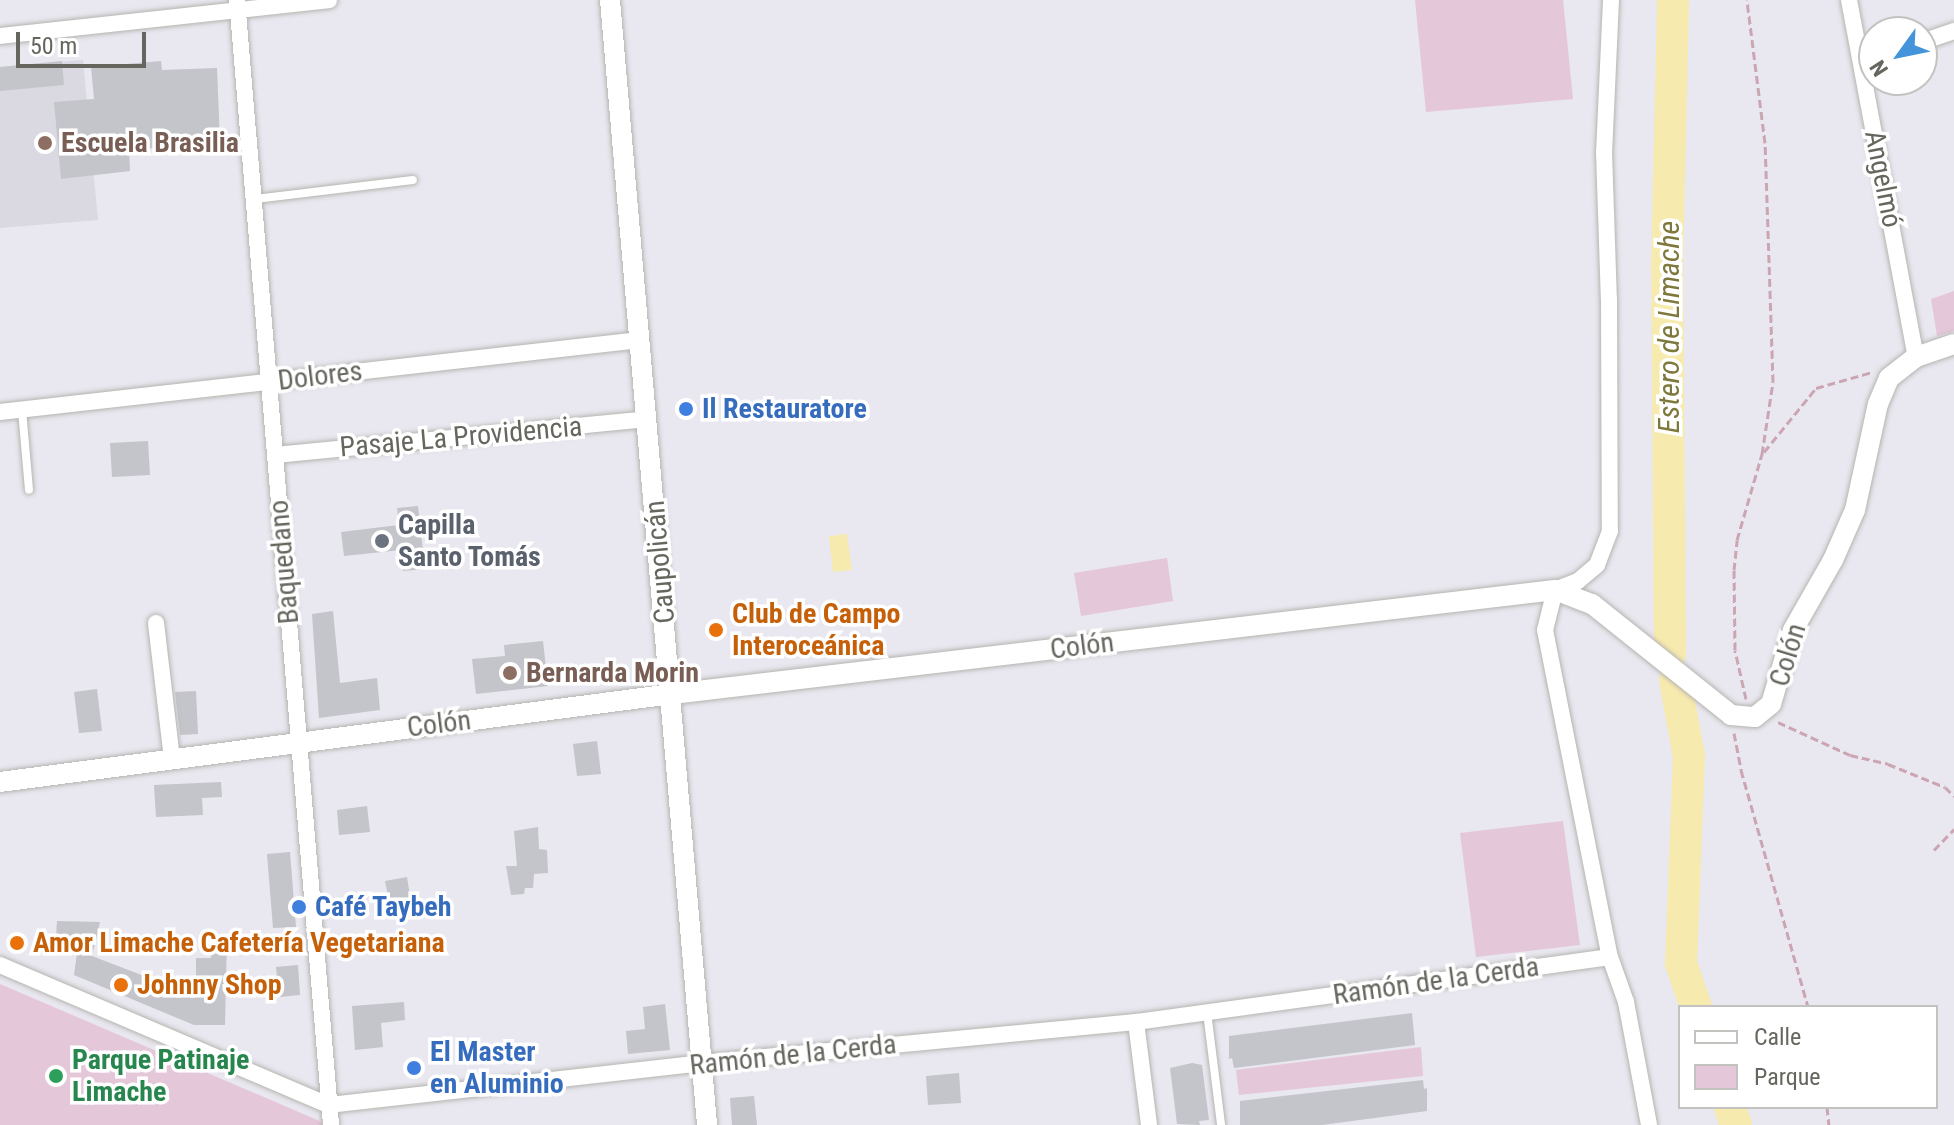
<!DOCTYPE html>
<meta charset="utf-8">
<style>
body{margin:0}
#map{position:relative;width:1954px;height:1125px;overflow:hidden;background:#e9e7ef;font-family:"Roboto Condensed",sans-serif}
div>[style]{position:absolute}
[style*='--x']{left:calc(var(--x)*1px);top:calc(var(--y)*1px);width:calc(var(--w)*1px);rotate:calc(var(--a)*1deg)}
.education>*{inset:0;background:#dad9e2}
.green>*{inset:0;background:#e4c7d9}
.water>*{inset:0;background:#f7eaaf}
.river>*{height:32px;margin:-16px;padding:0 16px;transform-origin:16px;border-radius:16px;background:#f7eaaf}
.building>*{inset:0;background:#c4c4cb}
.path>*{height:3px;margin-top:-1.5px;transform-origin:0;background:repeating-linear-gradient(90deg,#cca5b3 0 8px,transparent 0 12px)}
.roads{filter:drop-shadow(0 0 2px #b5b5b0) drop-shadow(0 0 2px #b5b5b0)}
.service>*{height:8px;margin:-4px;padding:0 4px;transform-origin:4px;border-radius:4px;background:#fff}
.minor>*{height:16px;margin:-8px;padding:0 8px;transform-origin:8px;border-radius:8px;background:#fff}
.tertiary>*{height:20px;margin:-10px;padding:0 10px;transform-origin:10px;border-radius:10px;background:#fff}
.dots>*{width:22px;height:22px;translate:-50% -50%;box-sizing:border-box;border:4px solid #fff;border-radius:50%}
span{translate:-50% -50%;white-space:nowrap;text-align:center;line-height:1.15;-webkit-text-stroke:7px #fff;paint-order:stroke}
.education-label{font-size:28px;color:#785e54;font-weight:700}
.left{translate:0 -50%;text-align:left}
.street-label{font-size:28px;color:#66665f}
.shop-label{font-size:28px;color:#366cbe;font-weight:700}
.worship-label{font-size:28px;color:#5b616d;font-weight:700}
.food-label{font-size:28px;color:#c56008;font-weight:700}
.leisure-label{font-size:28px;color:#27864d;font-weight:700}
.water-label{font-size:30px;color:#7f783c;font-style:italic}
.legend{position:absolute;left:1678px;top:1005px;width:260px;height:104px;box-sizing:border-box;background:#fff;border:2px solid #c2c2bf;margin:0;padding:10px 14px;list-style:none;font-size:24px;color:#66665f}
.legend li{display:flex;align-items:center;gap:16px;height:40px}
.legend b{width:40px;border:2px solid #c2c2bf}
.north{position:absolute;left:1858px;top:16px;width:80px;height:80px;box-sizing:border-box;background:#fff;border:2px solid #c2c2bf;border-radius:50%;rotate:237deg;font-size:22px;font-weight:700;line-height:32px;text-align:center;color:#66665f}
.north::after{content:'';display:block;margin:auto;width:28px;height:36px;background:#4394da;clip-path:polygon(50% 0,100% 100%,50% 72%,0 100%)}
.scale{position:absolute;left:16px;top:32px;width:130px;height:36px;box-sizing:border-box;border:4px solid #66665f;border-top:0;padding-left:10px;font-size:24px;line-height:28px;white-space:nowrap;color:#66665f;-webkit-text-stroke:6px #fff;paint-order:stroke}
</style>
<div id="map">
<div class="education">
<i style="clip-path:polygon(83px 60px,98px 220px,0 228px,0 67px)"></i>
</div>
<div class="green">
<i style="clip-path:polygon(1415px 0,1563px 0,1573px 99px,1426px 112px)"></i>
<i style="clip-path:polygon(1954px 291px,1954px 331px,1937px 336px,1931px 299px)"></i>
<i style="clip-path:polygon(1167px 558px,1173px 601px,1081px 616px,1074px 573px)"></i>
<i style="clip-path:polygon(1563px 821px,1580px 945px,1476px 957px,1460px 833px)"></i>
<i style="clip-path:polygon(0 984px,322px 1122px,322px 1125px,0 1125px)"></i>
<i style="clip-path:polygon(1421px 1047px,1423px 1076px,1239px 1095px,1236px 1070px)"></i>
</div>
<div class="water">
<i style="clip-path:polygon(847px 534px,852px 570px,833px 572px,829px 536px)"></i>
</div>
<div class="river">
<i style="--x:1670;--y:654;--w:385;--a:-90.4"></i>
<i style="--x:1667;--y:269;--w:269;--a:-88.7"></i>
<i style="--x:1675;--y:680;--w:77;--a:79.6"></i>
<i style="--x:1689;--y:756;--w:207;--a:92.2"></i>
<i style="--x:1681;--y:963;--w:46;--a:71.2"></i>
<i style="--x:1730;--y:1107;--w:19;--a:72"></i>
</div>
<div class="building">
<i style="clip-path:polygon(62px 61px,64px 85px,0 91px,0 67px)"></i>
<i style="clip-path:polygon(161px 61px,162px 70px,217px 68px,220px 142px,170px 144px,170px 146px,129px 151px,130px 171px,61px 179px,54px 102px,94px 99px,91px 67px)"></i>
<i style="clip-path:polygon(148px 441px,150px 475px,112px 477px,110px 443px)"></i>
<i style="clip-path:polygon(418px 506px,425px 569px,403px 571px,401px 550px,344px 556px,341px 532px,399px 525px,397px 508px)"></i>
<i style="clip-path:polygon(333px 611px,340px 683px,377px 678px,380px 710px,319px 718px,312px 614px)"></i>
<i style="clip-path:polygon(543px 641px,548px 686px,476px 694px,472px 659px,505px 656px,504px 645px)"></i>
<i style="clip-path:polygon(97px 689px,102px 731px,79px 733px,74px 692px)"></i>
<i style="clip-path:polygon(196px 691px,198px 734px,180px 735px,175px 692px)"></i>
<i style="clip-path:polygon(597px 741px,601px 774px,577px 776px,573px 744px)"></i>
<i style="clip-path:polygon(221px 782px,222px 797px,202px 798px,203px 815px,156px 817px,154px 785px)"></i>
<i style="clip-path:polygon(367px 806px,370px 832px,339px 835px,337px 810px)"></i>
<i style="clip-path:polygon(538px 827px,539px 849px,547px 850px,548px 873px,534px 874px,533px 888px,525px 888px,524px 894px,511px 895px,506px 866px,517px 866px,514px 831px)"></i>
<i style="clip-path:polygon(290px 852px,296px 927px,273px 928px,267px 854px)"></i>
<i style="clip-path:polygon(407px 877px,412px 908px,391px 911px,385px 881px)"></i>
<i style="clip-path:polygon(57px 921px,100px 922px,92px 956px,196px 996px,196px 958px,211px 958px,212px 935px,227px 936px,225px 1025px,194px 1025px,74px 975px,77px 953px,55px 952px)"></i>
<i style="clip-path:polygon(298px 965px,300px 995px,279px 997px,276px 967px)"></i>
<i style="clip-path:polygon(404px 1002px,405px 1020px,381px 1023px,383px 1047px,355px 1050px,352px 1006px)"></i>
<i style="clip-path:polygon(665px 1004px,670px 1050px,628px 1054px,626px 1031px,645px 1029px,643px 1007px)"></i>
<i style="clip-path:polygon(1412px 1013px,1415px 1045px,1234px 1068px,1232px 1058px,1229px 1059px,1229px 1036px)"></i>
<i style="clip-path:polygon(1192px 1063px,1202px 1065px,1209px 1120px,1199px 1121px,1200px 1125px,1177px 1124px,1170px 1068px)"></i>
<i style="clip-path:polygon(959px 1073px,961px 1103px,928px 1105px,926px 1076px)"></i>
<i style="clip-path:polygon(1423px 1080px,1424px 1089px,1427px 1088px,1427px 1111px,1322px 1125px,1240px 1125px,1240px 1101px)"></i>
<i style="clip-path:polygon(754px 1096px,757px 1125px,732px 1125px,730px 1098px)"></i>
</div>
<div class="path">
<i style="--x:1764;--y:452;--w:82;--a:-50.9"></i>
<i style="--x:1816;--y:388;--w:58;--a:-15.9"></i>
<i style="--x:1746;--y:699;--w:50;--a:-102.7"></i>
<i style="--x:1735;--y:650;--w:80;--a:-90.7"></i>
<i style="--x:1734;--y:570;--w:30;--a:-84"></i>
<i style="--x:1737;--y:540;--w:90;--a:-73.8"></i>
<i style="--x:1762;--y:454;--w:73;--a:-81.3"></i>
<i style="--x:1773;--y:382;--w:239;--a:-91.9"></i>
<i style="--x:1765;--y:143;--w:144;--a:-97.2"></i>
<i style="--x:1778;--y:722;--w:79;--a:24.6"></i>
<i style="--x:1850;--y:755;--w:39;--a:13"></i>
<i style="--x:1888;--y:764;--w:61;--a:22"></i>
<i style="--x:1945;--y:787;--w:13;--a:45"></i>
<i style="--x:1734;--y:733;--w:38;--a:79"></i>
<i style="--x:1741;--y:770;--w:246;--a:74.2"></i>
<i style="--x:1934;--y:850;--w:29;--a:-46"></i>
<i style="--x:1827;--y:1107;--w:18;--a:84"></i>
</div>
<div class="roads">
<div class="service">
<i style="--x:255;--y:199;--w:159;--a:-6.9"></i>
<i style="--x:22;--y:410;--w:80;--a:85"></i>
<i style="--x:1207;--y:1012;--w:114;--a:82.9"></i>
</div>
<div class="minor">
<i style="--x:237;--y:0;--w:1129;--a:85.22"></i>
<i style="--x:1611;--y:0;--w:152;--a:92.6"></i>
<i style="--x:1604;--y:152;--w:147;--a:88.1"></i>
<i style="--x:1609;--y:299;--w:232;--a:89.8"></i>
<i style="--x:1610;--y:531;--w:36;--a:111"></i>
<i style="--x:1597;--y:565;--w:25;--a:140"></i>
<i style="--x:1578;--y:581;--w:25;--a:159"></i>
<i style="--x:1555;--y:590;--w:41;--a:104"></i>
<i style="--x:1545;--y:630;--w:333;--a:78.8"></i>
<i style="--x:1610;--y:957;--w:48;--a:70.4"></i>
<i style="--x:1626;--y:1002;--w:125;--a:79.4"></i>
<i style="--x:1849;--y:0;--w:363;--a:79.4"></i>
<i style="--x:0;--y:36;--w:331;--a:-6.2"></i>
<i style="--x:1922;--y:42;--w:34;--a:-19"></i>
<i style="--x:0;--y:412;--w:644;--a:-6.42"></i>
<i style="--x:275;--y:455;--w:374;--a:-5.5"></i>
<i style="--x:156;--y:623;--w:137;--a:83.3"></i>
<i style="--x:0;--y:965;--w:358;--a:23.1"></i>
<i style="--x:329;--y:1105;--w:375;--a:-6.4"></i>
<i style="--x:702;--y:1063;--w:436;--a:-5.4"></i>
<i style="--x:1136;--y:1022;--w:478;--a:-7.8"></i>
<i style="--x:1136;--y:1022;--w:104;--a:82.8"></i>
</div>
<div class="tertiary">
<i style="--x:610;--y:0;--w:1129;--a:85.07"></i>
<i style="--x:0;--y:782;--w:678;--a:-7.46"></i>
<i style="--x:672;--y:694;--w:889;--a:-6.72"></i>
<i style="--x:1555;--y:590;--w:40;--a:21"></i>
<i style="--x:1592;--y:604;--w:178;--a:38.6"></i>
<i style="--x:1731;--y:715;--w:24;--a:5"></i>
<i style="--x:1755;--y:717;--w:21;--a:-39"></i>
<i style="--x:1771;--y:704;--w:77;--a:-73.4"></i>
<i style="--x:1793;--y:630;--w:81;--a:-60.3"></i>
<i style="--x:1833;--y:560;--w:55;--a:-66.3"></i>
<i style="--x:1855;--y:510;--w:108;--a:-77.8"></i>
<i style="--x:1878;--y:404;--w:28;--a:-67"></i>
<i style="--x:1889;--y:378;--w:34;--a:-38"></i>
<i style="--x:1916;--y:357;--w:40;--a:-18.9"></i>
</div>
</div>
<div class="dots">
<i style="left:45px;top:143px;background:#8d6e63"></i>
<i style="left:686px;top:409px;background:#3f7fe0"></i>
<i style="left:382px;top:541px;background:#6b7280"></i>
<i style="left:716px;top:630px;background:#e8710a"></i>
<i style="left:510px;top:673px;background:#8d6e63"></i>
<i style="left:299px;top:907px;background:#3f7fe0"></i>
<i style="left:17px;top:943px;background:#e8710a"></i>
<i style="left:121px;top:985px;background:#e8710a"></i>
<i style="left:414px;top:1068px;background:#3f7fe0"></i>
<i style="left:56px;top:1076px;background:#2e9e5b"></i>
</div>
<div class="education-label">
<span class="left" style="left:61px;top:143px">Escuela Brasilia</span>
<span class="left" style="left:526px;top:673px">Bernarda Morin</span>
</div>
<div class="street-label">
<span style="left:1883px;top:179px;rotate:79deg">Angelmó</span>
<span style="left:320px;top:376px;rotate:-7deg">Dolores</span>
<span style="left:461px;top:437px;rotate:-5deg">Pasaje La Providencia</span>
<span style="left:284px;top:562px;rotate:-95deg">Baquedano</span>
<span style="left:660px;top:562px;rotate:-95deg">Caupolicán</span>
<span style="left:1082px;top:646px;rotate:-7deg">Colón</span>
<span style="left:1788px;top:655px;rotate:-73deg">Colón</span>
<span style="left:439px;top:724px;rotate:-7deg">Colón</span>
<span style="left:1436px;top:981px;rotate:-8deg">Ramón de la Cerda</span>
<span style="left:793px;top:1055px;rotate:-6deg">Ramón de la Cerda</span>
</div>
<div class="shop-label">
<span class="left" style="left:702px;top:409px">Il Restauratore</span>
<span class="left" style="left:315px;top:907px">Café Taybeh</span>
<span class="left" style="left:430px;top:1068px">El Master<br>en Aluminio</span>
</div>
<div class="worship-label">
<span class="left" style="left:398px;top:541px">Capilla<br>Santo Tomás</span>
</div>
<div class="food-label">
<span class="left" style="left:732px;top:630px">Club de Campo<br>Interoceánica</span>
<span class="left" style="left:33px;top:943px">Amor Limache Cafetería Vegetariana</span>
<span class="left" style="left:137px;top:985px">Johnny Shop</span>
</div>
<div class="leisure-label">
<span class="left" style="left:72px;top:1076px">Parque Patinaje<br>Limache</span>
</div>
<div class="water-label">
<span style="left:1669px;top:327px;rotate:-90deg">Estero de Limache</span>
</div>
<ul class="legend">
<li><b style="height:10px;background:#fff"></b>Calle</li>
<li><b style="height:22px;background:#e4c7d9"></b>Parque</li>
</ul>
<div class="north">N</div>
<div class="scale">50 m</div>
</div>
